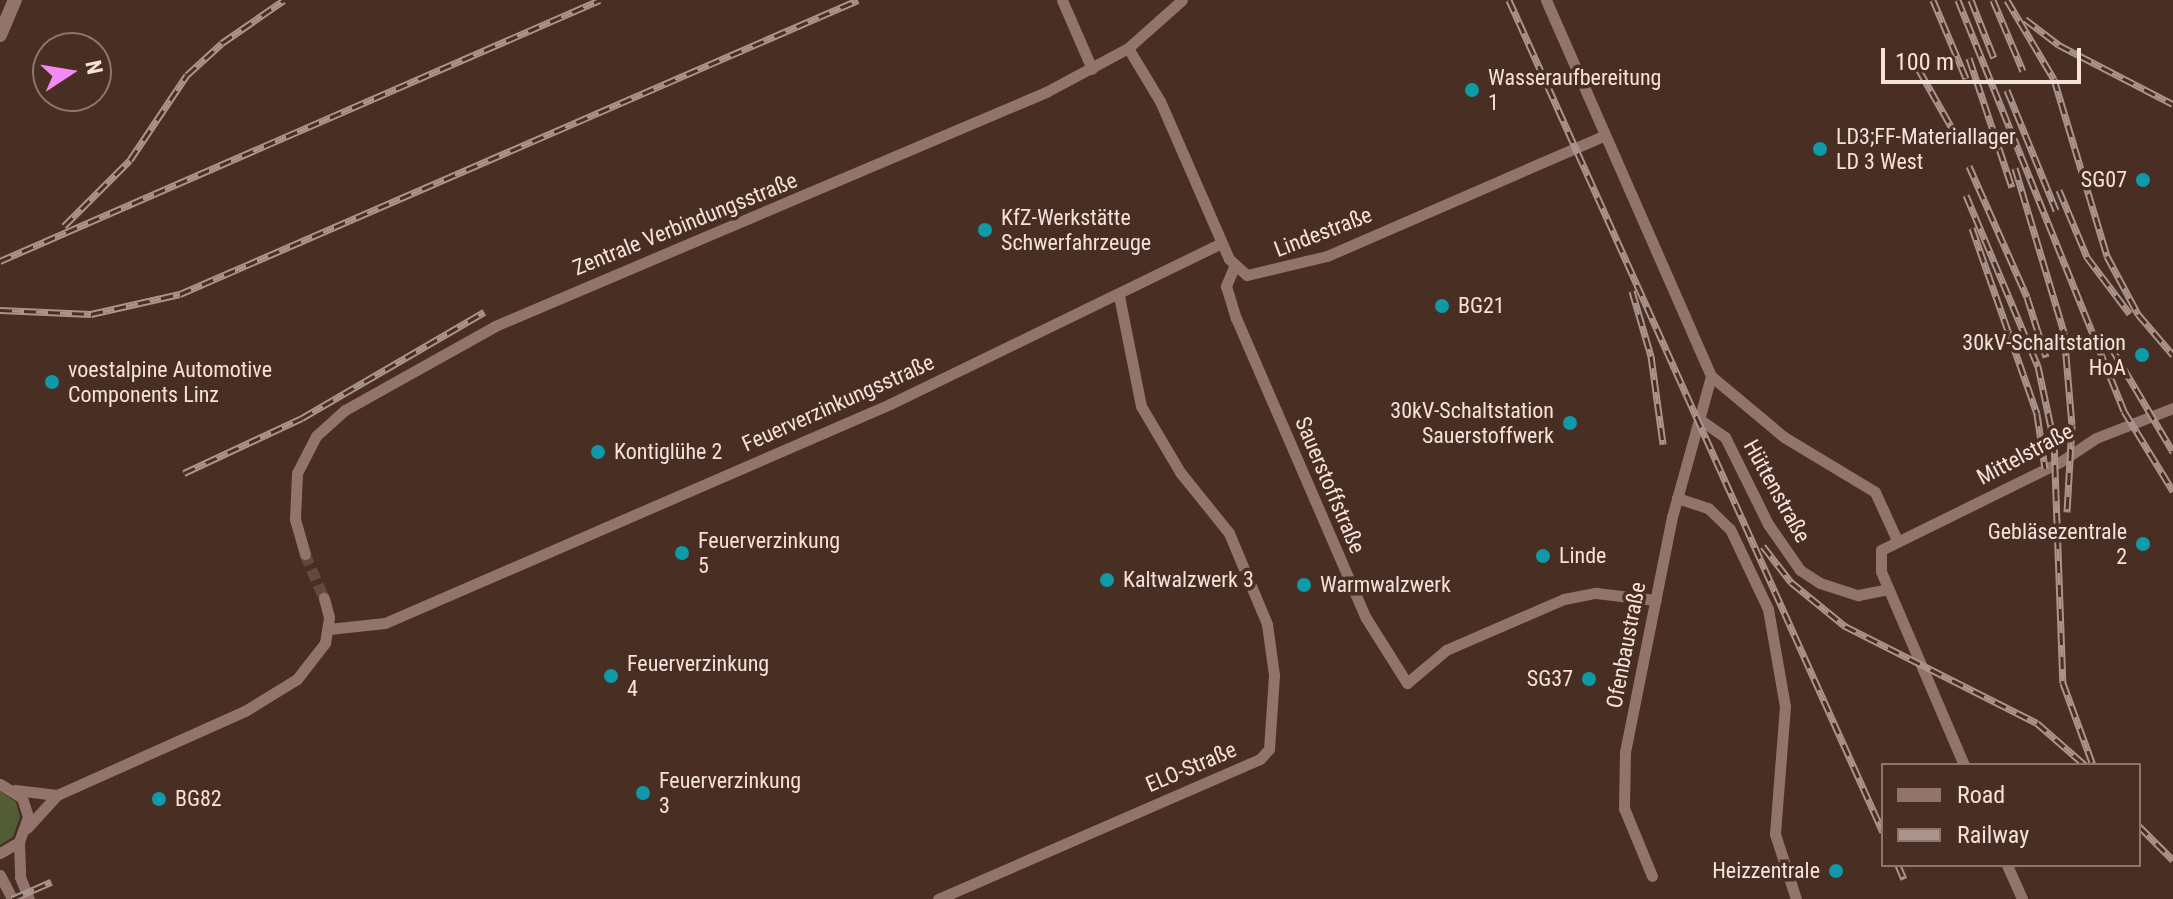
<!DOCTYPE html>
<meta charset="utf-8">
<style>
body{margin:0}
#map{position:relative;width:2173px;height:899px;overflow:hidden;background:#492e23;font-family:"Roboto Condensed",sans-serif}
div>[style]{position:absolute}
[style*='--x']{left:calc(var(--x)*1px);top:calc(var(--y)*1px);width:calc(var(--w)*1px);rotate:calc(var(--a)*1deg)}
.green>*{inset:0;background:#525d35}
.minor-tunnel>*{height:11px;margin-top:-5.5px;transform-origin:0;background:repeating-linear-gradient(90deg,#63493f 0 11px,transparent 0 16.5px)}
.minor>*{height:11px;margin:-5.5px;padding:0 5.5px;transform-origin:5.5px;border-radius:5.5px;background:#93746c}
.tertiary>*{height:14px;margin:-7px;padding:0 7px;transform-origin:7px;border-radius:7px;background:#93746c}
.rail>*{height:7px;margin-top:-3.5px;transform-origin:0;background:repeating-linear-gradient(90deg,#492e23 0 12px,#aa948c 0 24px);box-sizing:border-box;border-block:2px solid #aa948c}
.dots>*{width:22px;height:22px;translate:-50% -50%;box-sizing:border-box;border:4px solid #492e23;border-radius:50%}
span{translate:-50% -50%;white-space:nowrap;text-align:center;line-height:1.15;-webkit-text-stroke:7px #492e23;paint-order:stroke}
.poi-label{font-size:22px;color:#f4e2db}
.left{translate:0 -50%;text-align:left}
.right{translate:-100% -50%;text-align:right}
.street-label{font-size:22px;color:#f4e2db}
.legend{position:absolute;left:1881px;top:763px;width:260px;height:104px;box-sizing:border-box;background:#492e23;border:2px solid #8d766d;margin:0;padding:10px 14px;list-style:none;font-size:24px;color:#f4e2db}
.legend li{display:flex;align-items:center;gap:16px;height:40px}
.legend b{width:40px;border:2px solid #8d766d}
.north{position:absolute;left:32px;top:32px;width:80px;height:80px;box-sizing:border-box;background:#492e23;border:2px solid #8d766d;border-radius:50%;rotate:78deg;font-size:22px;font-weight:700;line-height:32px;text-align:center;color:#f4e2db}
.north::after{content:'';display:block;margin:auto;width:28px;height:36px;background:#f28af3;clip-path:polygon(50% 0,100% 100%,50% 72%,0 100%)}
.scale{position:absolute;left:1881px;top:48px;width:200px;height:36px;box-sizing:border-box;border:4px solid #f4e2db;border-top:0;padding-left:10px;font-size:24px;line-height:28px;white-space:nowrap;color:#f4e2db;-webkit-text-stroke:6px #492e23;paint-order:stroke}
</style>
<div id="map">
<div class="green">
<i style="clip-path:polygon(0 791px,16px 802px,20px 817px,13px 837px,0 845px)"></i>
</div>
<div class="minor-tunnel">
<i style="--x:305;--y:554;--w:48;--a:66.6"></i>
</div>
<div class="minor">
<i style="--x:1062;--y:0;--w:75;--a:66.5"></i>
<i style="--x:1546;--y:0;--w:411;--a:66.3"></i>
<i style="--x:1711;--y:376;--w:95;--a:39.9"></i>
<i style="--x:1784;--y:437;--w:106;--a:31.1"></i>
<i style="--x:1875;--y:492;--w:53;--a:65.4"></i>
<i style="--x:1128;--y:48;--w:62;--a:58.9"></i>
<i style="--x:1160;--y:101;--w:172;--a:66.4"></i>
<i style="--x:1229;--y:259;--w:24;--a:42"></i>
<i style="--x:1247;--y:275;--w:82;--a:-13.4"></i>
<i style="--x:1327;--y:256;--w:303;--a:-23.5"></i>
<i style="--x:1234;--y:267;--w:21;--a:113"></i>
<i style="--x:1226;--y:286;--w:34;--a:73"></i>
<i style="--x:1236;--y:318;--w:327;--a:66.6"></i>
<i style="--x:1366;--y:618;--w:77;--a:57.8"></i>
<i style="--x:1407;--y:683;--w:51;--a:-40.2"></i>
<i style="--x:1446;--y:650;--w:129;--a:-23.4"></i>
<i style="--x:1564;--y:599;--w:33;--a:-11"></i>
<i style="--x:1596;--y:593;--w:60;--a:6.7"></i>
<i style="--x:1699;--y:419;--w:32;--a:35"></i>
<i style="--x:1725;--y:437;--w:97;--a:63.7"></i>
<i style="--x:1768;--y:524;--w:56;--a:55.2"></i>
<i style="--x:1800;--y:570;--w:24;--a:33"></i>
<i style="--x:1820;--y:583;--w:40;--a:18"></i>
<i style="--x:1858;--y:595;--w:31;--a:-11"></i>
<i style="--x:1677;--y:498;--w:33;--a:18"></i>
<i style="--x:1708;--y:508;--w:30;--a:44"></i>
<i style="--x:1730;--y:529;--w:89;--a:64.6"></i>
<i style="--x:1768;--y:609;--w:98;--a:80.1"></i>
<i style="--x:1785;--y:706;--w:128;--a:94.5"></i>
<i style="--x:1775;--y:834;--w:68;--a:72.1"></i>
<i style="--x:305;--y:554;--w:36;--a:-106"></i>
<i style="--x:295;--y:519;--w:46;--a:-87.5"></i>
<i style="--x:297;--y:473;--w:42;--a:-62.8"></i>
<i style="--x:316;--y:436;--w:39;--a:-42"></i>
<i style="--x:345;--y:410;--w:172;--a:-29.2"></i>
<i style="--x:495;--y:326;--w:599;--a:-23.01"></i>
<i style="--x:1046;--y:92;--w:93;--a:-28.2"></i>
<i style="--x:1128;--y:48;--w:72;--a:-41.6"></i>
<i style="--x:329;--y:629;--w:56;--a:-6.1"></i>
<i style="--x:385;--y:623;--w:550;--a:-23.44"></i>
<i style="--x:890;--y:404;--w:368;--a:-25.9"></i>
<i style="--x:1964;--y:765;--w:211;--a:-113.2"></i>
<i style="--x:1881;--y:571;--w:21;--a:-90"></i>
<i style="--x:1881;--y:550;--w:199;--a:-26.2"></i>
<i style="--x:2060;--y:462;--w:43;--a:-33.7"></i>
<i style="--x:2096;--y:438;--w:83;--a:-21.3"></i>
<i style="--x:0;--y:784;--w:26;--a:32"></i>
<i style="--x:22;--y:798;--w:20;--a:72"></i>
<i style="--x:28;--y:817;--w:27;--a:110"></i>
<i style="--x:19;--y:842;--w:22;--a:150"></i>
<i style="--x:15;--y:790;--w:42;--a:6.8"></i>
<i style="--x:27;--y:828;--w:45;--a:-47.7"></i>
<i style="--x:57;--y:795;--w:206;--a:-24.1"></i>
<i style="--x:245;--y:711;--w:61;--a:-31.6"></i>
<i style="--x:297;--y:679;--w:46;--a:-52.1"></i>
<i style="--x:325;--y:643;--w:26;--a:-81"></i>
<i style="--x:329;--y:617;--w:20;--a:-105"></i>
<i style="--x:19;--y:842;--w:35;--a:88"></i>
<i style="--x:20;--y:877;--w:24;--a:68"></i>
<i style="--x:2007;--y:865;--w:37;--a:66"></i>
<i style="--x:0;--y:875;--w:27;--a:63"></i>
<i style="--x:1652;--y:876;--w:74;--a:-112.4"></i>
<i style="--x:1624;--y:808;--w:56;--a:-89"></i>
<i style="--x:1625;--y:752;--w:240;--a:-78.7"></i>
<i style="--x:1672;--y:517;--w:146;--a:-74.5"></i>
<i style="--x:938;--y:899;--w:351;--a:-23.5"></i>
<i style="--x:1260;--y:759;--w:13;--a:-48"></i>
<i style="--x:1269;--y:749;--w:74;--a:-86.1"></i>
<i style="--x:1274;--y:675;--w:51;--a:-97.8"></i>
<i style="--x:1267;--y:624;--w:99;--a:-112.7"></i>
<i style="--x:1229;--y:533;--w:78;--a:-128.8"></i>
<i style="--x:1180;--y:472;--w:77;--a:-120.6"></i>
<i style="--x:1141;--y:406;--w:112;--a:-101.3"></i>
</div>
<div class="tertiary">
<i style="--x:0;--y:35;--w:38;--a:-67"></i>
</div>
<div class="rail">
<i style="--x:1509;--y:0;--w:912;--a:65.8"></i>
<i style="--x:1933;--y:0;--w:85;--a:67.1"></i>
<i style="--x:1958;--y:0;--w:443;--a:68"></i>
<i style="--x:2124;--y:411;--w:94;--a:58.5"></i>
<i style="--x:1971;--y:0;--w:62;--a:68.4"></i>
<i style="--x:1993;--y:0;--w:77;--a:67.1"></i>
<i style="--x:2007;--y:0;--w:92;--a:59.3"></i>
<i style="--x:2054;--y:79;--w:185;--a:73.3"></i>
<i style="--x:2107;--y:256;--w:66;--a:61.9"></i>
<i style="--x:2138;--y:314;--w:54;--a:49.5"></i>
<i style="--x:2025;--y:19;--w:43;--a:37.4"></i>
<i style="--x:2059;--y:45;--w:128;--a:27.4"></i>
<i style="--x:1969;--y:58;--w:136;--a:71.6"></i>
<i style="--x:1919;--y:70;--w:67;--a:60.4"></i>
<i style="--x:2007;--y:90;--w:130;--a:67.8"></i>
<i style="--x:1969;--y:166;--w:143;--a:66.1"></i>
<i style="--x:2027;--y:297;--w:63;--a:72.4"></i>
<i style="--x:2015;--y:168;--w:171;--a:73.4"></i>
<i style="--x:2064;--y:332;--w:93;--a:85.1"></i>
<i style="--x:2072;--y:425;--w:87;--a:93.3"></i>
<i style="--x:2059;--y:190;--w:73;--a:67.3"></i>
<i style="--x:2087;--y:257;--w:71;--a:53"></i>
<i style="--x:1966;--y:195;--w:186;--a:67.2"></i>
<i style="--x:2038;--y:366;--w:77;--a:78"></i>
<i style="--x:2054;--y:441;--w:242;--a:87.9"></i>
<i style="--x:2063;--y:683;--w:87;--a:69.9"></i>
<i style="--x:64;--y:226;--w:93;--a:-45"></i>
<i style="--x:130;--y:160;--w:102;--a:-56.2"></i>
<i style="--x:187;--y:75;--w:47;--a:-42.4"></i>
<i style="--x:222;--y:43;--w:75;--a:-34.7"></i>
<i style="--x:1972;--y:228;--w:197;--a:70.7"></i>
<i style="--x:2037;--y:414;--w:55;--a:81.6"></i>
<i style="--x:0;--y:261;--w:654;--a:-23.51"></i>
<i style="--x:1632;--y:291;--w:68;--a:73.7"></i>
<i style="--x:1651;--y:356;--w:89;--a:82.2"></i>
<i style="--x:0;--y:310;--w:91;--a:2.5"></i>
<i style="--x:91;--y:314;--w:91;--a:-12.7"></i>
<i style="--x:180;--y:294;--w:739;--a:-23.44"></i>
<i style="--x:2111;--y:347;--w:122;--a:59.4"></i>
<i style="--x:184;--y:473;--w:130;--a:-25"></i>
<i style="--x:302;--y:418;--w:211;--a:-30.2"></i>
<i style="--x:1763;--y:546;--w:46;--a:52.1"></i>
<i style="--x:1791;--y:582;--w:70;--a:39.2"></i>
<i style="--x:1845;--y:626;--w:215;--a:26.8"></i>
<i style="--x:2037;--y:723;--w:64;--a:41.2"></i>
<i style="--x:2139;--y:826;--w:48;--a:45"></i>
<i style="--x:1898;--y:865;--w:15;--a:67"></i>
<i style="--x:12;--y:899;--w:43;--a:-23.6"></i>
</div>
<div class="dots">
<i style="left:1472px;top:90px;background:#0f9aa8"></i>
<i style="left:1820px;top:149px;background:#0f9aa8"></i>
<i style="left:2143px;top:180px;background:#0f9aa8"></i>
<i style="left:985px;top:230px;background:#0f9aa8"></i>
<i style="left:1442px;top:306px;background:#0f9aa8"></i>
<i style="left:2142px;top:355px;background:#0f9aa8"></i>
<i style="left:52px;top:382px;background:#0f9aa8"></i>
<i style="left:1570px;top:423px;background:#0f9aa8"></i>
<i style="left:598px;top:452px;background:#0f9aa8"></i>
<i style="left:2143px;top:544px;background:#0f9aa8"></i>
<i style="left:682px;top:553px;background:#0f9aa8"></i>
<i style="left:1543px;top:556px;background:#0f9aa8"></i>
<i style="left:1107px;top:580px;background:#0f9aa8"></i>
<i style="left:1304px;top:585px;background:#0f9aa8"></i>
<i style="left:611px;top:676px;background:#0f9aa8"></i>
<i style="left:1589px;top:679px;background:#0f9aa8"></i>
<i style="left:643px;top:793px;background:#0f9aa8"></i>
<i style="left:159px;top:799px;background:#0f9aa8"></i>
<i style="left:1836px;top:871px;background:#0f9aa8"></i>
</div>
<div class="poi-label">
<span class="left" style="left:1488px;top:90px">Wasseraufbereitung<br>1</span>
<span class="left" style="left:1836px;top:149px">LD3;FF-Materiallager<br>LD 3 West</span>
<span class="right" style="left:2127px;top:180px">SG07</span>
<span class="left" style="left:1001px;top:230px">KfZ-Werkstätte<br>Schwerfahrzeuge</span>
<span class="left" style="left:1458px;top:306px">BG21</span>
<span class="right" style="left:2126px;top:355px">30kV-Schaltstation<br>HoA</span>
<span class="left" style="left:68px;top:382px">voestalpine Automotive<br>Components Linz</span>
<span class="right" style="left:1554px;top:423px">30kV-Schaltstation<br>Sauerstoffwerk</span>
<span class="left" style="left:614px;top:452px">Kontiglühe 2</span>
<span class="right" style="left:2127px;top:544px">Gebläsezentrale<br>2</span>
<span class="left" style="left:698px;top:553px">Feuerverzinkung<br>5</span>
<span class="left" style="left:1559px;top:556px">Linde</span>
<span class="left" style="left:1123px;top:580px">Kaltwalzwerk 3</span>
<span class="left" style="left:1320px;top:585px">Warmwalzwerk</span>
<span class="left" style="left:627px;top:676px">Feuerverzinkung<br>4</span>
<span class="right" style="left:1573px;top:679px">SG37</span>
<span class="left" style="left:659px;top:793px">Feuerverzinkung<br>3</span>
<span class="left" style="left:175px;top:799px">BG82</span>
<span class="right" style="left:1820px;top:871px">Heizzentrale</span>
</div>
<div class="street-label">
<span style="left:685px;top:224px;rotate:-22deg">Zentrale Verbindungsstraße</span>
<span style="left:1323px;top:232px;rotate:-21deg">Lindestraße</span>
<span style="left:838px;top:403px;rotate:-24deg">Feuerverzinkungsstraße</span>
<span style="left:2025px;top:454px;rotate:-28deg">Mittelstraße</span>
<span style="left:1330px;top:485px;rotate:67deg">Sauerstoffstraße</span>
<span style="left:1777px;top:491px;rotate:61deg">Hüttenstraße</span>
<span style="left:1626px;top:645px;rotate:-79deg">Ofenbaustraße</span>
<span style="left:1191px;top:767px;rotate:-23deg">ELO-Straße</span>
</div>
<ul class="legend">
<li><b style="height:10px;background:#93746c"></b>Road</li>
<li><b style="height:10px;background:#aa948c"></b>Railway</li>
</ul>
<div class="north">N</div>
<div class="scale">100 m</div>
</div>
